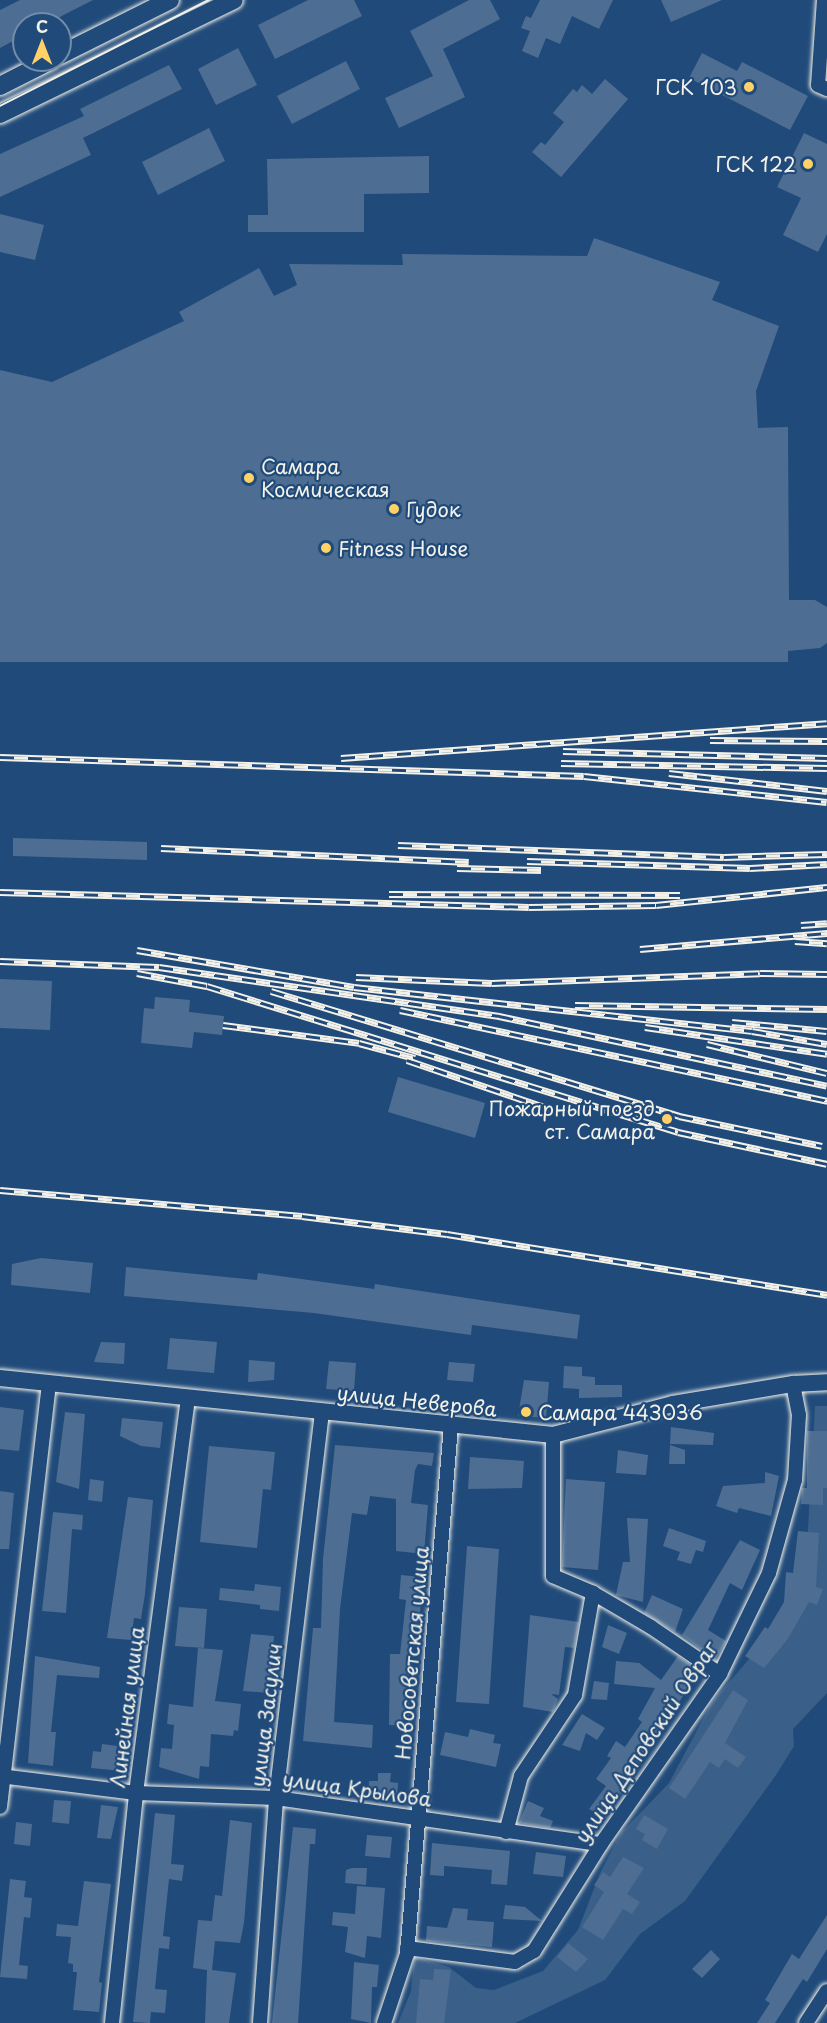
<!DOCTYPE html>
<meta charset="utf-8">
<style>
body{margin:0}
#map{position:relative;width:827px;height:2023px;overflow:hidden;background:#1f4a7a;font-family:"Playpen Sans",sans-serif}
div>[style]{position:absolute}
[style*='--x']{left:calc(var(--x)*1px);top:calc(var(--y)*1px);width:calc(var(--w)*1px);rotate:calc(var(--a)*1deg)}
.green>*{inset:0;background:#3a5f88}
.building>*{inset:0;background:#4d6e92}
.roads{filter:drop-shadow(0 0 2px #f4f1e8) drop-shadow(0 0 2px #f4f1e8)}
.minor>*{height:14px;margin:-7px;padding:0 7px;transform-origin:7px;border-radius:7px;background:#1f4a7a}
.tertiary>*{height:16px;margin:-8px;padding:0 8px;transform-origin:8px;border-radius:8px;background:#1f4a7a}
.secondary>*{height:18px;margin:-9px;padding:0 9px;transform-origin:9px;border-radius:9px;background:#1f4a7a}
.tram>*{height:1.5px;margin:-0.75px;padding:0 0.75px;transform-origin:0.75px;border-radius:0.75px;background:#f4f1e8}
.rail>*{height:7px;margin-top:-3.5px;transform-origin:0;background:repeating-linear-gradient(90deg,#1f4a7a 0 14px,#f4f1e8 0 28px);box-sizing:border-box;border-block:2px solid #f4f1e8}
.dots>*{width:16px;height:16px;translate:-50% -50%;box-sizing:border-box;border:3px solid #1f4a7a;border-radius:50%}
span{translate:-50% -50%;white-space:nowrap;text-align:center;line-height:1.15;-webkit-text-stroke:4.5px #1f4a7a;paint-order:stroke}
.poi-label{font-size:20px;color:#f4f1e8}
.right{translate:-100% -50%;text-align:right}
.left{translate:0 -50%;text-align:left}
.street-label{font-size:20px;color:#f4f1e8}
.north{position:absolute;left:12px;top:12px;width:60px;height:60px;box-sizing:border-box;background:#1f4a7a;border:2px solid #748da6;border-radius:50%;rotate:0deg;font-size:16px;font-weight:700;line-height:24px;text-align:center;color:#f4f1e8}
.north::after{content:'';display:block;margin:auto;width:21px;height:27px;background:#ffd166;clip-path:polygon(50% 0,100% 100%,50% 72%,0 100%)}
</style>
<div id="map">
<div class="green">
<i style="clip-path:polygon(815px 1406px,827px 1406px,827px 1693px,793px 1729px,794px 1746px,776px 1775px,685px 1901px,640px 1934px,605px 1980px,515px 2023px,398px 2023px,411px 1991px,414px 1957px,449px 1967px,476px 1988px,494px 1990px,543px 1971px,578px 1930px,600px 1873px,621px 1833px,669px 1783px,712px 1702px,768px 1637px,799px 1581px,807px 1546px)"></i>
</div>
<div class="building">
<i style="clip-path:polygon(20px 0,93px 0,46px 24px,24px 24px,24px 35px,0 48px,0 10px)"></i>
<i style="clip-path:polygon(308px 0,354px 0,362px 16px,275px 59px,258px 25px)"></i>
<i style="clip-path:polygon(469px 0,490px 0,500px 19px,443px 49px,465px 97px,399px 128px,385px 98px,433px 76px,410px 31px)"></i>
<i style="clip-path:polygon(540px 0,613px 0,599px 29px,572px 16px,560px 44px,546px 38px,538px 58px,522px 51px,530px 31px,521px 28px,526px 16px,531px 18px)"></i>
<i style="clip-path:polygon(661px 0,722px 0,671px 22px)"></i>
<i style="clip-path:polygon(238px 48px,257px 85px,216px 105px,198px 69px)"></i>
<i style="clip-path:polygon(702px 53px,737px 71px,742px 62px,808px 96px,790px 130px,689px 78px)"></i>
<i style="clip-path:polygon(346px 61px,360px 89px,292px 124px,277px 96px)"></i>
<i style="clip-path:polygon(169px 65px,182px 89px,83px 138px,91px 155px,0 197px,0 154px,84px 116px,80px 109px)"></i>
<i style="clip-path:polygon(605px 79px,628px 99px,561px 177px,532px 152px,541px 142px,545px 145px,564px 122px,553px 113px,573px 89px,577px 92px,582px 85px,592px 94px)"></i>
<i style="clip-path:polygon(209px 128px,225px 161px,158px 195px,142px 162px)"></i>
<i style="clip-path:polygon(804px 133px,827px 144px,827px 234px,818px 252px,783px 235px,801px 198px,777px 187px)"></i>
<i style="clip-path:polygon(429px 156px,429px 193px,364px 194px,364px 232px,248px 232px,248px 215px,268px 215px,267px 159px)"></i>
<i style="clip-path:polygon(0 214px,44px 225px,35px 260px,0 252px)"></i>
<i style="clip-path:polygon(594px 238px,720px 282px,712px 300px,779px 326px,756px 391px,758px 428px,788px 427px,789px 600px,815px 600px,827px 607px,827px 643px,820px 648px,788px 651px,788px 662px,0 662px,0 370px,52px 382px,184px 321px,179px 312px,259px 268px,274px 296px,297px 285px,289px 264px,403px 265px,402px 254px,587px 256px)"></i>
<i style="clip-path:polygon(13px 838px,147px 842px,147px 860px,13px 856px)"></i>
<i style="clip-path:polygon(0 979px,52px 981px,50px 1030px,0 1028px)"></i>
<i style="clip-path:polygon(155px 997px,190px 1000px,189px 1012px,224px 1016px,222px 1035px,194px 1032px,192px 1048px,141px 1043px,144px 1008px,154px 1009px)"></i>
<i style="clip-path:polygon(398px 1077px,485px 1103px,475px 1138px,388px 1112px)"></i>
<i style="clip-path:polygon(41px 1258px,93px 1263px,90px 1293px,11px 1285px,12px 1264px)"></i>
<i style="clip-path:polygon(126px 1267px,257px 1280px,258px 1273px,374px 1289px,375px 1284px,580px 1315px,577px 1339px,472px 1325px,471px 1335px,314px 1313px,124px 1296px)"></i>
<i style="clip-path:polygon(170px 1338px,217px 1342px,214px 1373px,167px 1369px)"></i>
<i style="clip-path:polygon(101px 1342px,125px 1343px,124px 1364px,94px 1362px)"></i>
<i style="clip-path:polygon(249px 1360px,275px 1362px,274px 1380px,248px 1382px)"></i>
<i style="clip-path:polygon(329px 1361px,356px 1363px,354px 1391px,326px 1389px)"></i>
<i style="clip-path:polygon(449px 1362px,475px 1364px,473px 1382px,447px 1380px)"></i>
<i style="clip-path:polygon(564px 1366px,582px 1367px,582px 1376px,595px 1377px,595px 1385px,622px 1385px,622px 1397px,579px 1398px,579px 1389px,563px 1388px)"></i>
<i style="clip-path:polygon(524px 1380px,549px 1382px,546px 1418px,518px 1416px)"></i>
<i style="clip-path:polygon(0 1407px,24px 1410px,19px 1451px,0 1449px)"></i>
<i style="clip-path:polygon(65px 1412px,85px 1414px,79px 1489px,56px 1482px)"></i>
<i style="clip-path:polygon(122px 1418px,163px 1422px,160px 1448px,141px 1446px,120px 1436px)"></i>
<i style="clip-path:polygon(671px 1427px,714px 1433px,713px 1445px,670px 1444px)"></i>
<i style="clip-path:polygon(807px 1431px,827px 1431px,827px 1488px,823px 1488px,823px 1505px,801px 1504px,802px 1488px,807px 1488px)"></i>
<i style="clip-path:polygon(335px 1445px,434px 1453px,432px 1466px,418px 1464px,415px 1470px,411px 1503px,428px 1505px,424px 1554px,396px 1551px,396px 1499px,370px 1496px,367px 1515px,352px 1513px,340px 1609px,334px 1722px,373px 1725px,372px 1748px,303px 1741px,313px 1628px,321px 1628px,323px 1559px)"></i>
<i style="clip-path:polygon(670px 1445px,685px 1450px,685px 1464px,669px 1464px)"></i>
<i style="clip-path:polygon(209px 1446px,275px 1452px,271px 1490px,263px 1489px,257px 1548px,200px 1542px)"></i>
<i style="clip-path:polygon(618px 1450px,648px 1455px,646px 1475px,616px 1473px)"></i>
<i style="clip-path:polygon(470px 1457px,524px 1461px,522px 1488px,468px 1489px)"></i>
<i style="clip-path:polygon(765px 1472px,779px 1476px,771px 1516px,739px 1508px,737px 1513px,716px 1506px,723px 1486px,765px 1483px)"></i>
<i style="clip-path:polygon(90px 1479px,104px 1481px,102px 1502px,88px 1500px)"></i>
<i style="clip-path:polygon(566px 1479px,605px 1482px,598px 1570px,562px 1567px)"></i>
<i style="clip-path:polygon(0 1491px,14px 1493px,9px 1549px,0 1549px)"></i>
<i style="clip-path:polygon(128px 1497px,153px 1500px,145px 1594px,141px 1619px,134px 1618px,131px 1640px,107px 1638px)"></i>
<i style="clip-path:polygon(53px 1512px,83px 1515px,82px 1530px,72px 1529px,66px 1613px,42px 1611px)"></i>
<i style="clip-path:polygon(627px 1518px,648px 1519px,643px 1602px,616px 1595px,623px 1562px,630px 1562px)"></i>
<i style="clip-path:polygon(669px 1528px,706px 1541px,703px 1552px,696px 1550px,691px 1564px,677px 1560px,680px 1552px,663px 1546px)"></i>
<i style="clip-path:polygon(798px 1531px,819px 1533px,816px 1587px,823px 1589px,817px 1605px,809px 1602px,787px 1640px,764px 1668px,745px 1656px,765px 1627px,768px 1629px,784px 1602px,786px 1572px,793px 1573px)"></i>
<i style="clip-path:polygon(740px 1540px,760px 1550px,742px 1590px,730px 1583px,708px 1630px,726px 1641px,715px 1660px,682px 1635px)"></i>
<i style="clip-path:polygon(467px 1546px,499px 1549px,489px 1704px,456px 1702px)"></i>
<i style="clip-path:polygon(401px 1575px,420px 1577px,422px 1584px,419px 1630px,415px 1630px,409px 1677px,409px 1726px,389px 1725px,390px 1654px,400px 1654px,406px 1600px,399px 1599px)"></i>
<i style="clip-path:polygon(255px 1584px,281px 1587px,279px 1611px,260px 1609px,260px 1605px,219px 1600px,220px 1588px,254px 1591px)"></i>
<i style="clip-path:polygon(652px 1595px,683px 1609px,675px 1632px,644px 1613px)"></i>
<i style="clip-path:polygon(179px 1607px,207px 1609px,204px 1648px,175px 1646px)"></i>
<i style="clip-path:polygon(530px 1615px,579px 1622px,574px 1648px,565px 1647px,559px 1695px,551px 1694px,558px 1699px,553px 1712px,523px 1707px)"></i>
<i style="clip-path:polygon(608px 1625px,627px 1633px,619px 1654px,602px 1647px)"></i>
<i style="clip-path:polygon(251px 1634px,274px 1636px,269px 1693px,243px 1691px)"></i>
<i style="clip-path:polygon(198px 1648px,223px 1650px,215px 1701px,241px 1704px,238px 1731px,234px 1730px,233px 1736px,211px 1734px,209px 1767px,200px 1766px,199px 1779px,159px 1767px,161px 1748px,172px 1749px,174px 1725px,167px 1724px,169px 1704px,193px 1707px)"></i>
<i style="clip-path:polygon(35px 1656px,100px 1667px,99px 1678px,57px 1675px,51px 1732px,56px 1732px,53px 1766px,28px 1763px)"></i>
<i style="clip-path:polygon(678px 1656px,699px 1671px,605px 1818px,589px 1809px,606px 1786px,596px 1779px,611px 1758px,607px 1756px,616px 1741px,625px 1747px,642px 1722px,638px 1719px,655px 1688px,614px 1684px,616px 1661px,639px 1663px,661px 1680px)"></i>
<i style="clip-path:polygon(594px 1681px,609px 1683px,607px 1700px,591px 1699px)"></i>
<i style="clip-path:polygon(733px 1690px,748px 1700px,725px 1743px,746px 1757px,738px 1768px,725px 1759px,719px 1768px,710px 1762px,685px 1799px,669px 1788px)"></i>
<i style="clip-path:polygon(582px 1714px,605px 1728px,597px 1740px,586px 1733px,580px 1751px,562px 1745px)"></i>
<i style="clip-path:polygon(470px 1729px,495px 1735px,493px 1743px,501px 1744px,496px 1767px,440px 1755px,445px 1732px,468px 1737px)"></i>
<i style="clip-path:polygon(102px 1744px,117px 1746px,116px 1754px,124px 1754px,122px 1771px,91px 1768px,93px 1751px,101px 1752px)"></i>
<i style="clip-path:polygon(378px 1773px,391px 1773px,390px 1782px,398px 1783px,397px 1799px,368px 1797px,369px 1781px,378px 1781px)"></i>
<i style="clip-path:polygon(54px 1800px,71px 1801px,69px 1824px,52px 1822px)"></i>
<i style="clip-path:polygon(528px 1801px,544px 1808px,540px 1816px,553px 1821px,550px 1828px,519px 1823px)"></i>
<i style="clip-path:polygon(101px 1805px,118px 1807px,111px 1839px,97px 1838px)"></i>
<i style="clip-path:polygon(155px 1813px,175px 1815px,171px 1864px,184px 1865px,182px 1881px,169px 1879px,163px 1936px,170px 1937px,169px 1949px,159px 1948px,155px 1989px,167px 1990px,165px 2013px,151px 2012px,150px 2023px,133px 2022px)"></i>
<i style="clip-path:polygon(644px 1815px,668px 1829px,657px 1849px,642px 1840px,645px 1834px,636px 1829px)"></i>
<i style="clip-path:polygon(230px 1820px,252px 1823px,244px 1923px,240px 1943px,215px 1941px,212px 1970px,236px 1973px,229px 2023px,205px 2023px,207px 1970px,193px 1968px,198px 1920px,212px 1921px,215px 1895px,222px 1896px)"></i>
<i style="clip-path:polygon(16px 1822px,32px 1824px,30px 1846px,14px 1844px)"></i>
<i style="clip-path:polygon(293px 1827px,316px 1829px,315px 1844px,310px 1844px,298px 2023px,272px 2023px)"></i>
<i style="clip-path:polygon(367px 1835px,392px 1837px,390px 1858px,365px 1856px)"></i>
<i style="clip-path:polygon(432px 1843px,510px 1851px,507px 1885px,491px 1884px,492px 1870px,444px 1866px,444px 1876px,430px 1875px)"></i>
<i style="clip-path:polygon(536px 1852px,566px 1856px,563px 1877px,533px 1874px)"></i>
<i style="clip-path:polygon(623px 1857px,644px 1868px,627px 1894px,640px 1902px,632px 1914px,623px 1909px,603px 1940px,582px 1927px,604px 1892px,594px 1885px,603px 1872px,610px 1877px)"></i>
<i style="clip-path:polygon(352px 1868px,367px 1868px,366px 1885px,345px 1883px,346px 1870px)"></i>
<i style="clip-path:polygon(10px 1879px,26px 1881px,24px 1897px,32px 1898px,30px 1918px,24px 1917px,19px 1965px,28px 1966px,27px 1979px,0 1977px)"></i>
<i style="clip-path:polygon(84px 1881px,111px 1884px,99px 1982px,102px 1983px,99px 2012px,73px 2010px,77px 1972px,73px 1972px,73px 1964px,68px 1963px,71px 1937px,56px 1936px,57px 1924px,78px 1926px)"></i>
<i style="clip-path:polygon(357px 1886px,385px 1888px,381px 1938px,367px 1936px,365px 1958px,345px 1952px,348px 1927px,332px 1925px,333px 1912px,355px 1914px)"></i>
<i style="clip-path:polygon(505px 1905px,525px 1907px,542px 1921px,503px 1919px)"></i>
<i style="clip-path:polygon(453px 1908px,468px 1909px,467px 1920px,494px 1922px,492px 1947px,426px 1941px,427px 1926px,447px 1928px)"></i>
<i style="clip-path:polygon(827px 1915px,827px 1949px,807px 1982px,803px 1979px,775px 2023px,757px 2023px,770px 2003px,765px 2000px,792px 1954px,799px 1959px)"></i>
<i style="clip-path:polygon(568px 1943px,588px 1959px,576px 1972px,557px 1957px)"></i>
<i style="clip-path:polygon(711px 1950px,720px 1959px,702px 1978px,692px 1969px)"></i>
<i style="clip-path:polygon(354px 1962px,379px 1965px,377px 1987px,372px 1987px,371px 2023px,351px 2019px)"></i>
<i style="clip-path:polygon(434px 1969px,451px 1970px,444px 2023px,416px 2023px,420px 1979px,433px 1980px)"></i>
</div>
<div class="roads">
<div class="minor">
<i style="--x:824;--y:0;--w:85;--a:94"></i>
<i style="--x:818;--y:85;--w:10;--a:24"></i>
<i style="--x:553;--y:1435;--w:141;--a:90"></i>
<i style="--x:553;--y:1576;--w:43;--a:23"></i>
<i style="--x:593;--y:1593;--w:67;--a:30.4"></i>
<i style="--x:651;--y:1627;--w:83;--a:34.3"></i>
<i style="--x:0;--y:1776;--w:137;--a:7.1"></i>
<i style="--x:136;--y:1793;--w:140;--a:2"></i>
<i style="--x:276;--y:1798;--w:328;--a:8.1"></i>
<i style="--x:0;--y:1807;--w:427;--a:-83.4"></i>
<i style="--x:506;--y:1832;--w:58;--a:-75"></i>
<i style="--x:521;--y:1776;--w:97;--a:-56.3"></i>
<i style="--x:575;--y:1695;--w:104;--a:-80"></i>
<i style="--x:407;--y:1948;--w:109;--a:7.4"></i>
<i style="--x:515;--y:1962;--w:22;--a:-30"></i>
<i style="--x:534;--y:1951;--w:126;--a:-57.9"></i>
<i style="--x:601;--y:1844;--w:208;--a:-55"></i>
<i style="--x:720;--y:1674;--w:112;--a:-64.1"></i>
<i style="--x:769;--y:1573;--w:97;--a:-74.4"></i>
<i style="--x:795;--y:1480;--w:65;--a:-86.5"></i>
<i style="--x:799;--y:1415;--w:32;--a:-101"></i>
<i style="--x:112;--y:2023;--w:231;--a:-84"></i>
<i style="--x:136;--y:1793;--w:399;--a:-82.5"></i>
<i style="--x:260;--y:2023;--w:226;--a:-85.9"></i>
<i style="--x:276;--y:1798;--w:388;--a:-83.2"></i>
<i style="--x:384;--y:2023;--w:73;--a:-71.6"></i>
<i style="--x:407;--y:1954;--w:530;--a:-85.24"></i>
<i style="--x:806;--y:2023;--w:38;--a:-57"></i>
</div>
<div class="tertiary">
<i style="--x:0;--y:1378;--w:556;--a:5.88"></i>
<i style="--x:553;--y:1435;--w:124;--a:-14.5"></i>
<i style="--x:673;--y:1404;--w:122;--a:-9.5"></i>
<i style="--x:793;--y:1384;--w:34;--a:-3"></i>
</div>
<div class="secondary">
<i style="--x:60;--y:55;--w:123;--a:-26.6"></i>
<i style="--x:0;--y:86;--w:57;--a:-27"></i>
<i style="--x:0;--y:114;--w:260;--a:-26"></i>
</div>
</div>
<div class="tram">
<i style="--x:0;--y:106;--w:234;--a:-26.9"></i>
</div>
<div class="rail">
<i style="--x:710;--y:740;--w:117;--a:0.5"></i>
<i style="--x:563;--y:751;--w:264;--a:1.5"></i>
<i style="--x:0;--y:757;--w:584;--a:1.86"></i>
<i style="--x:584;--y:776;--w:244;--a:6.1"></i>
<i style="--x:341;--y:758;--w:487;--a:-4.1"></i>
<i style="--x:561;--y:763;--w:266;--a:1.1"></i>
<i style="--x:669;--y:773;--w:159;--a:6.5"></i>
<i style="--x:398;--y:845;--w:326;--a:2.1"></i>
<i style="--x:724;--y:857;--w:103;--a:-1.7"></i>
<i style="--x:161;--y:848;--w:308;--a:2.6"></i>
<i style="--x:527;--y:861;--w:223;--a:1.8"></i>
<i style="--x:750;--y:868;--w:77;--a:-3"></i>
<i style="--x:457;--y:868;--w:84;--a:1.4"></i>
<i style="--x:0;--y:892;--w:529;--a:1.62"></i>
<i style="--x:529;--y:907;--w:127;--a:-0.9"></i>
<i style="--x:656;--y:905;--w:172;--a:-6"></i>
<i style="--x:389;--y:894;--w:291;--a:0.2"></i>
<i style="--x:801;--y:925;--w:26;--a:-4"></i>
<i style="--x:795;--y:941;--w:32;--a:4"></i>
<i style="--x:640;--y:949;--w:188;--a:-4.9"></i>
<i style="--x:137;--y:950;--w:220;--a:9.7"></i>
<i style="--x:354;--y:987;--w:400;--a:6.3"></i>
<i style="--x:752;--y:1031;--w:76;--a:9.8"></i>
<i style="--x:0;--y:961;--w:159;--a:2.2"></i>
<i style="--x:159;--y:967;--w:344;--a:8.2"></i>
<i style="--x:499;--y:1016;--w:335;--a:12"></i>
<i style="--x:137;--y:973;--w:71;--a:10.5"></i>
<i style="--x:207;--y:986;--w:493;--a:17.2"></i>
<i style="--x:678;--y:1132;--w:152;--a:12.1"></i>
<i style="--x:356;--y:977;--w:136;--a:2.5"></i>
<i style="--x:492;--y:983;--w:268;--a:-2.1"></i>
<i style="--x:760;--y:973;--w:67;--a:0.9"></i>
<i style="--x:271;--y:991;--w:427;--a:17"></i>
<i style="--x:679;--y:1116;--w:146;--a:11.8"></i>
<i style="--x:575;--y:1005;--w:252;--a:0.9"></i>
<i style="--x:400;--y:1010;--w:437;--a:12"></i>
<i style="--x:732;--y:1022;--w:95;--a:5.4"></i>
<i style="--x:223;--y:1025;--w:137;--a:7.5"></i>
<i style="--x:359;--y:1043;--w:58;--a:15"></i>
<i style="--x:645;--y:1027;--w:184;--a:8.4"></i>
<i style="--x:707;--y:1044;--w:123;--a:13.6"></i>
<i style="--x:407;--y:1060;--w:154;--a:18.9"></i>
<i style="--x:0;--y:1190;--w:303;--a:4.9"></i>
<i style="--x:302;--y:1216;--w:146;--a:7.1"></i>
<i style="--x:447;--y:1234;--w:385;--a:9.1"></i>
</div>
<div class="dots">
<i style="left:749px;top:87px;background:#ffd166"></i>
<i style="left:808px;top:164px;background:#ffd166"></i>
<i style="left:249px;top:478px;background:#ffd166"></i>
<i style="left:394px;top:509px;background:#ffd166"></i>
<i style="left:326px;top:548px;background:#ffd166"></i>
<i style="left:667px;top:1119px;background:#ffd166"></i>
<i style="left:526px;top:1412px;background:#ffd166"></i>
</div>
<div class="poi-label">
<span class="right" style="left:737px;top:87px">ГСК 103</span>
<span class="right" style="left:796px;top:164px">ГСК 122</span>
<span class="left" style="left:261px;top:478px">Самара<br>Космическая</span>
<span class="left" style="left:406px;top:509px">Гудок</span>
<span class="left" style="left:338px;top:548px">Fitness House</span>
<span class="right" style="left:655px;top:1120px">Пожарный поезд<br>ст. Самара</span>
<span class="left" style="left:538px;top:1412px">Самара 443036</span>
</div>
<div class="street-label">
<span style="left:417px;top:1401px;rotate:6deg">улица Неверова</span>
<span style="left:412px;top:1653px;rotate:-85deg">Новосоветская улица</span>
<span style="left:127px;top:1707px;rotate:-83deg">Линейная улица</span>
<span style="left:266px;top:1715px;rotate:-83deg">улица Засулич</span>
<span style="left:646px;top:1742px;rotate:-56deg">улица Деповский Овраг</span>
<span style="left:357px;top:1789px;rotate:8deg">улица Крылова</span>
</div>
<div class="north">С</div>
</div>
